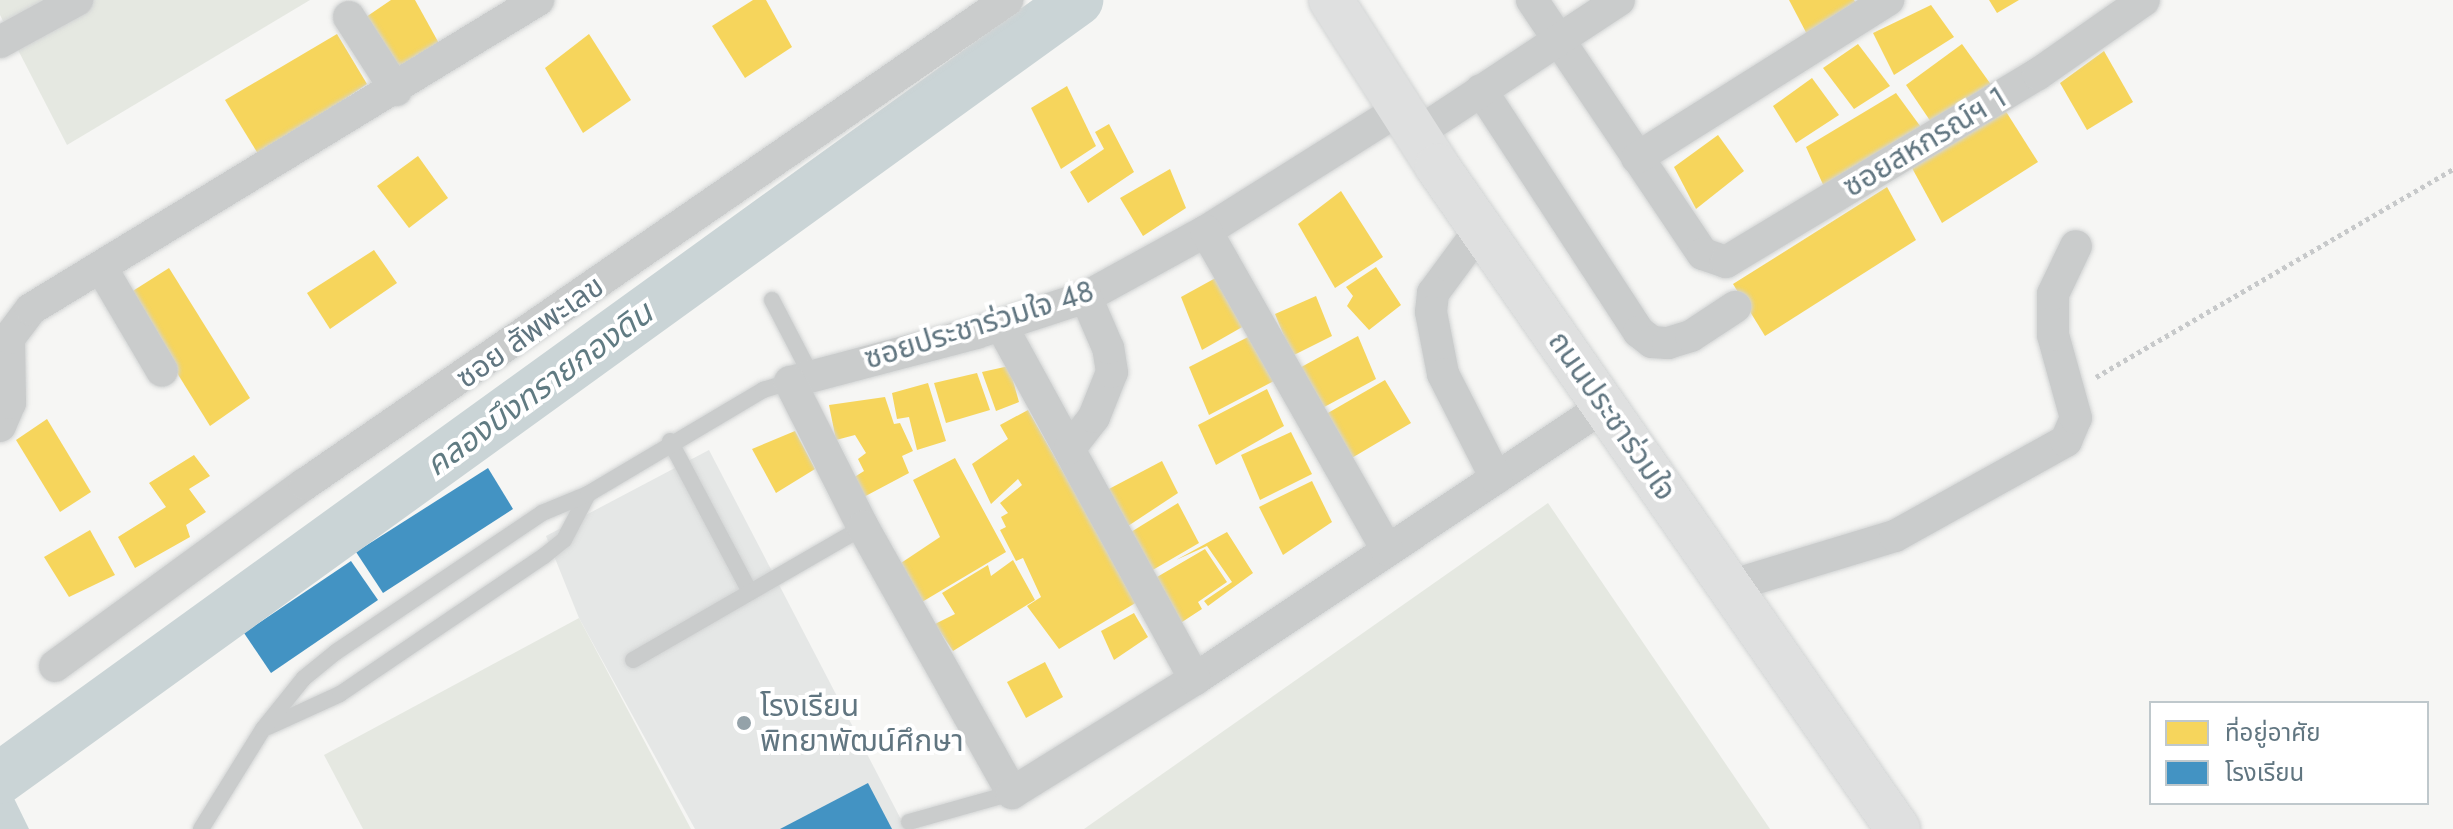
<!DOCTYPE html>
<meta charset="utf-8">
<style>
body{margin:0}
#map{position:relative;width:2453px;height:829px;overflow:hidden;background:#f6f6f4;font-family:Jost,"Noto Sans Thai",sans-serif}
div>[style]{position:absolute}
[style*='--x']{left:calc(var(--x)*1px);top:calc(var(--y)*1px);width:calc(var(--w)*1px);rotate:calc(var(--a)*1deg)}
.built>*{inset:0;background:#e5e7e6}
.green>*{inset:0;background:#e5e8e1}
.water>*{inset:0;background:#cad4d6}
.homes>*{inset:0;background:#f6d55c}
.schools>*{inset:0;background:#4393c3}
.river>*{height:52px;margin:-26px;padding:0 26px;transform-origin:26px;border-radius:26px;background:#cad4d6}
.path>*{height:5px;margin-top:-2.5px;transform-origin:0;background:repeating-linear-gradient(90deg,#c7c9ca 0 4px,transparent 0 8px)}
.roads{filter:drop-shadow(0 0 2px #d2d4d4) drop-shadow(0 0 2px #d2d4d4)}
.service>*{height:16px;margin:-8px;padding:0 8px;transform-origin:8px;border-radius:8px;background:#cacccc}
.minor>*{height:32px;margin:-16px;padding:0 16px;transform-origin:16px;border-radius:16px;background:#cacccc}
.secondary>*{height:44px;margin:-22px;padding:0 22px;transform-origin:22px;border-radius:22px;background:#dfe0e0}
.dots>*{width:22px;height:22px;translate:-50% -50%;box-sizing:border-box;border:4px solid #fff;border-radius:50%}
span{translate:-50% -50%;white-space:nowrap;text-align:center;line-height:1.15;-webkit-text-stroke:8px #fff;paint-order:stroke}
.street-label{font-size:30px;color:#607580}
.poi-label{font-size:30px;color:#607580}
.left{translate:0 -50%;text-align:left}
.water-label{font-size:32px;color:#607b82;font-style:italic}
.legend{position:absolute;left:2149px;top:701px;width:280px;height:104px;box-sizing:border-box;background:#fff;border:2px solid #bfc8cc;margin:0;padding:10px 14px;list-style:none;font-size:24px;color:#607580}
.legend li{display:flex;align-items:center;gap:16px;height:40px}
.legend b{width:40px;border:2px solid #bfc8cc}
</style>
<div id="map">
<div class="built">
<i style="clip-path:polygon(709px 450px,906px 829px,695px 829px,579px 618px,546px 536px)"></i>
</div>
<div class="green">
<i style="clip-path:polygon(0 0,310px 0,67px 145px,0 15px)"></i>
<i style="clip-path:polygon(1548px 503px,1770px 829px,1084px 829px)"></i>
<i style="clip-path:polygon(579px 618px,691px 829px,363px 829px,324px 755px)"></i>
</div>
<div class="water">
<i style="clip-path:polygon(0 770px,8px 786px,29px 829px,0 829px)"></i>
</div>
<div class="homes">
<i style="clip-path:polygon(391px 0,415px 0,441px 47px,401px 73px,366px 17px)"></i>
<i style="clip-path:polygon(753px 0,766px 0,792px 47px,745px 78px,712px 26px)"></i>
<i style="clip-path:polygon(1789px 0,1854px 0,1858px 6px,1809px 38px)"></i>
<i style="clip-path:polygon(1989px 0,2019px 0,1997px 13px)"></i>
<i style="clip-path:polygon(1931px 5px,1954px 37px,1894px 75px,1873px 33px)"></i>
<i style="clip-path:polygon(337px 34px,367px 84px,260px 157px,225px 100px)"></i>
<i style="clip-path:polygon(589px 34px,631px 100px,583px 133px,545px 68px)"></i>
<i style="clip-path:polygon(1858px 44px,1890px 86px,1854px 109px,1823px 68px)"></i>
<i style="clip-path:polygon(1962px 44px,1992px 86px,1933px 125px,1906px 85px)"></i>
<i style="clip-path:polygon(2104px 51px,2133px 102px,2087px 130px,2060px 83px)"></i>
<i style="clip-path:polygon(1812px 78px,1839px 115px,1796px 143px,1773px 106px)"></i>
<i style="clip-path:polygon(1067px 86px,1096px 146px,1061px 169px,1031px 108px)"></i>
<i style="clip-path:polygon(1896px 93px,1923px 130px,1826px 191px,1806px 147px)"></i>
<i style="clip-path:polygon(2005px 110px,2038px 162px,1942px 223px,1912px 168px)"></i>
<i style="clip-path:polygon(1109px 124px,1134px 172px,1088px 203px,1070px 172px,1104px 149px,1095px 132px)"></i>
<i style="clip-path:polygon(1718px 135px,1744px 171px,1696px 209px,1674px 167px)"></i>
<i style="clip-path:polygon(418px 156px,448px 198px,409px 228px,377px 186px)"></i>
<i style="clip-path:polygon(1170px 169px,1186px 208px,1143px 236px,1120px 198px)"></i>
<i style="clip-path:polygon(1887px 187px,1916px 240px,1765px 336px,1733px 284px)"></i>
<i style="clip-path:polygon(1341px 191px,1383px 257px,1335px 288px,1298px 224px)"></i>
<i style="clip-path:polygon(374px 250px,397px 283px,330px 329px,307px 293px)"></i>
<i style="clip-path:polygon(1376px 267px,1401px 305px,1369px 330px,1347px 306px,1353px 296px,1346px 287px)"></i>
<i style="clip-path:polygon(169px 268px,250px 398px,210px 426px,128px 294px)"></i>
<i style="clip-path:polygon(1221px 275px,1244px 326px,1202px 350px,1181px 297px)"></i>
<i style="clip-path:polygon(1316px 296px,1332px 336px,1292px 356px,1275px 314px)"></i>
<i style="clip-path:polygon(1252px 335px,1274px 381px,1209px 415px,1189px 367px)"></i>
<i style="clip-path:polygon(1358px 336px,1376px 379px,1315px 412px,1294px 371px)"></i>
<i style="clip-path:polygon(1009px 366px,1019px 402px,996px 411px,982px 372px)"></i>
<i style="clip-path:polygon(977px 373px,990px 410px,946px 423px,934px 383px)"></i>
<i style="clip-path:polygon(1385px 380px,1411px 423px,1345px 462px,1321px 417px)"></i>
<i style="clip-path:polygon(928px 383px,946px 441px,917px 450px,909px 417px,897px 419px,892px 393px)"></i>
<i style="clip-path:polygon(1267px 389px,1284px 426px,1216px 465px,1198px 425px)"></i>
<i style="clip-path:polygon(885px 397px,894px 424px,900px 423px,913px 451px,902px 456px,909px 473px,860px 499px,853px 478px,864px 471px,858px 459px,866px 453px,855px 435px,836px 440px,829px 405px)"></i>
<i style="clip-path:polygon(1028px 410px,1137px 602px,1059px 649px,1027px 606px,1041px 597px,1023px 558px,1016px 561px,1000px 530px,1006px 527px,1001px 517px,1008px 513px,1000px 503px,1022px 485px,1018px 479px,991px 504px,972px 464px,1008px 439px,1000px 425px)"></i>
<i style="clip-path:polygon(47px 419px,91px 492px,60px 512px,16px 440px)"></i>
<i style="clip-path:polygon(795px 431px,815px 469px,776px 493px,752px 449px)"></i>
<i style="clip-path:polygon(1291px 432px,1312px 474px,1260px 500px,1241px 455px)"></i>
<i style="clip-path:polygon(194px 455px,210px 476px,189px 489px,206px 512px,186px 525px,190px 537px,135px 568px,118px 537px,166px 507px,149px 483px)"></i>
<i style="clip-path:polygon(955px 458px,1006px 552px,922px 602px,901px 563px,940px 537px,913px 480px)"></i>
<i style="clip-path:polygon(1162px 461px,1178px 493px,1125px 528px,1107px 490px)"></i>
<i style="clip-path:polygon(1312px 481px,1332px 522px,1283px 555px,1259px 507px)"></i>
<i style="clip-path:polygon(1178px 503px,1199px 543px,1151px 571px,1131px 532px)"></i>
<i style="clip-path:polygon(90px 530px,115px 575px,69px 597px,44px 557px)"></i>
<i style="clip-path:polygon(1227px 532px,1253px 573px,1208px 606px,1204px 601px,1232px 582px,1207px 546px,1176px 560px)"></i>
<i style="clip-path:polygon(1205px 549px,1227px 582px,1198px 602px,1202px 609px,1179px 624px,1157px 577px)"></i>
<i style="clip-path:polygon(1013px 560px,1035px 600px,953px 651px,935px 624px,955px 614px,942px 593px,988px 565px,991px 576px)"></i>
<i style="clip-path:polygon(1134px 613px,1148px 637px,1114px 660px,1101px 631px)"></i>
<i style="clip-path:polygon(1045px 662px,1063px 697px,1026px 718px,1007px 682px)"></i>
</div>
<div class="schools">
<i style="clip-path:polygon(488px 468px,513px 509px,383px 593px,356px 552px)"></i>
<i style="clip-path:polygon(351px 561px,378px 600px,271px 673px,244px 633px)"></i>
<i style="clip-path:polygon(868px 783px,892px 829px,780px 829px)"></i>
</div>
<div class="river">
<i style="--x:0;--y:778;--w:1329;--a:-35.84"></i>
</div>
<div class="path">
<i style="--x:2096;--y:377;--w:413;--a:-30.2"></i>
</div>
<div class="roads">
<div class="service">
<i style="--x:772;--y:300;--w:85;--a:62.5"></i>
<i style="--x:670;--y:441;--w:171;--a:62.1"></i>
<i style="--x:633;--y:660;--w:266;--a:-30"></i>
<i style="--x:268;--y:727;--w:79;--a:-24.6"></i>
<i style="--x:340;--y:694;--w:246;--a:-34.1"></i>
<i style="--x:544;--y:556;--w:26;--a:-39"></i>
<i style="--x:564;--y:540;--w:52;--a:-62.4"></i>
<i style="--x:909;--y:822;--w:107;--a:-15.7"></i>
<i style="--x:201;--y:829;--w:118;--a:-58.2"></i>
<i style="--x:263;--y:729;--w:65;--a:-51.2"></i>
<i style="--x:304;--y:678;--w:41;--a:-39.1"></i>
<i style="--x:336;--y:652;--w:249;--a:-34"></i>
<i style="--x:542;--y:513;--w:50;--a:-22.4"></i>
<i style="--x:588;--y:494;--w:204;--a:-30.7"></i>
<i style="--x:763;--y:390;--w:28;--a:-17"></i>
</div>
<div class="minor">
<i style="--x:1532;--y:0;--w:306;--a:56.1"></i>
<i style="--x:1703;--y:254;--w:24;--a:19"></i>
<i style="--x:1726;--y:262;--w:364;--a:-31.1"></i>
<i style="--x:2038;--y:74;--w:129;--a:-34.9"></i>
<i style="--x:349;--y:17;--w:87;--a:57.2"></i>
<i style="--x:0;--y:42;--w:88;--a:-28.6"></i>
<i style="--x:1481;--y:90;--w:289;--a:56.9"></i>
<i style="--x:1639;--y:332;--w:16;--a:38"></i>
<i style="--x:1652;--y:342;--w:16;--a:4"></i>
<i style="--x:1668;--y:343;--w:24;--a:-17"></i>
<i style="--x:1691;--y:336;--w:53;--a:-33.4"></i>
<i style="--x:1400;--y:109;--w:229;--a:147.8"></i>
<i style="--x:1206;--y:231;--w:137;--a:151.2"></i>
<i style="--x:1086;--y:297;--w:116;--a:161.9"></i>
<i style="--x:976;--y:333;--w:192;--a:165.2"></i>
<i style="--x:790;--y:382;--w:162;--a:63.3"></i>
<i style="--x:863;--y:527;--w:305;--a:60.7"></i>
<i style="--x:1012;--y:793;--w:216;--a:-31.9"></i>
<i style="--x:1195;--y:679;--w:493;--a:-33.7"></i>
<i style="--x:1416;--y:134;--w:243;--a:-33.4"></i>
<i style="--x:1637;--y:158;--w:297;--a:-32.2"></i>
<i style="--x:1481;--y:228;--w:81;--a:126.4"></i>
<i style="--x:1433;--y:293;--w:19;--a:96"></i>
<i style="--x:1431;--y:312;--w:63;--a:79"></i>
<i style="--x:1443;--y:374;--w:117;--a:63"></i>
<i style="--x:1206;--y:231;--w:367;--a:60.4"></i>
<i style="--x:102;--y:269;--w:118;--a:59.5"></i>
<i style="--x:1001;--y:325;--w:404;--a:61.3"></i>
<i style="--x:0;--y:426;--w:25;--a:-67"></i>
<i style="--x:10;--y:403;--w:65;--a:-90.9"></i>
<i style="--x:9;--y:338;--w:36;--a:-53"></i>
<i style="--x:31;--y:309;--w:594;--a:-31.36"></i>
<i style="--x:1070;--y:448;--w:39;--a:-52"></i>
<i style="--x:1094;--y:417;--w:48;--a:-68.2"></i>
<i style="--x:1112;--y:372;--w:24;--a:-99"></i>
<i style="--x:1108;--y:348;--w:56;--a:-113.3"></i>
<i style="--x:1730;--y:586;--w:172;--a:-16.9"></i>
<i style="--x:1895;--y:536;--w:196;--a:-29.1"></i>
<i style="--x:2066;--y:441;--w:25;--a:-67"></i>
<i style="--x:2076;--y:418;--w:86;--a:-105.5"></i>
<i style="--x:2053;--y:335;--w:41;--a:-90"></i>
<i style="--x:2053;--y:294;--w:53;--a:-64.4"></i>
<i style="--x:55;--y:666;--w:309;--a:-36.1"></i>
<i style="--x:305;--y:484;--w:853;--a:-34.58"></i>
</div>
<div class="secondary">
<i style="--x:1331;--y:0;--w:197;--a:57.4"></i>
<i style="--x:1437;--y:166;--w:808;--a:55.19"></i>
</div>
</div>
<div class="dots">
<i style="left:744px;top:723px;background:#94a2a9"></i>
</div>
<div class="street-label">
<span style="left:1925px;top:142px;rotate:-31deg">ซอยสหกรณ์ฯ 1</span>
<span style="left:979px;top:325px;rotate:-17deg">ซอยประชาร่วมใจ 48</span>
<span style="left:530px;top:332px;rotate:-35deg">ซอย สัพพะเลข</span>
<span style="left:1612px;top:416px;rotate:55deg">ถนนประชาร่วมใจ</span>
</div>
<div class="poi-label">
<span class="left" style="left:760px;top:723px">โรงเรียน<br>พิทยาพัฒน์ศึกษา</span>
</div>
<div class="water-label">
<span style="left:539px;top:389px;rotate:-36deg">คลองบึงทรายกองดิน</span>
</div>
<ul class="legend">
<li><b style="height:22px;background:#f6d55c"></b>ที่อยู่อาศัย</li>
<li><b style="height:22px;background:#4393c3"></b>โรงเรียน</li>
</ul>
</div>
